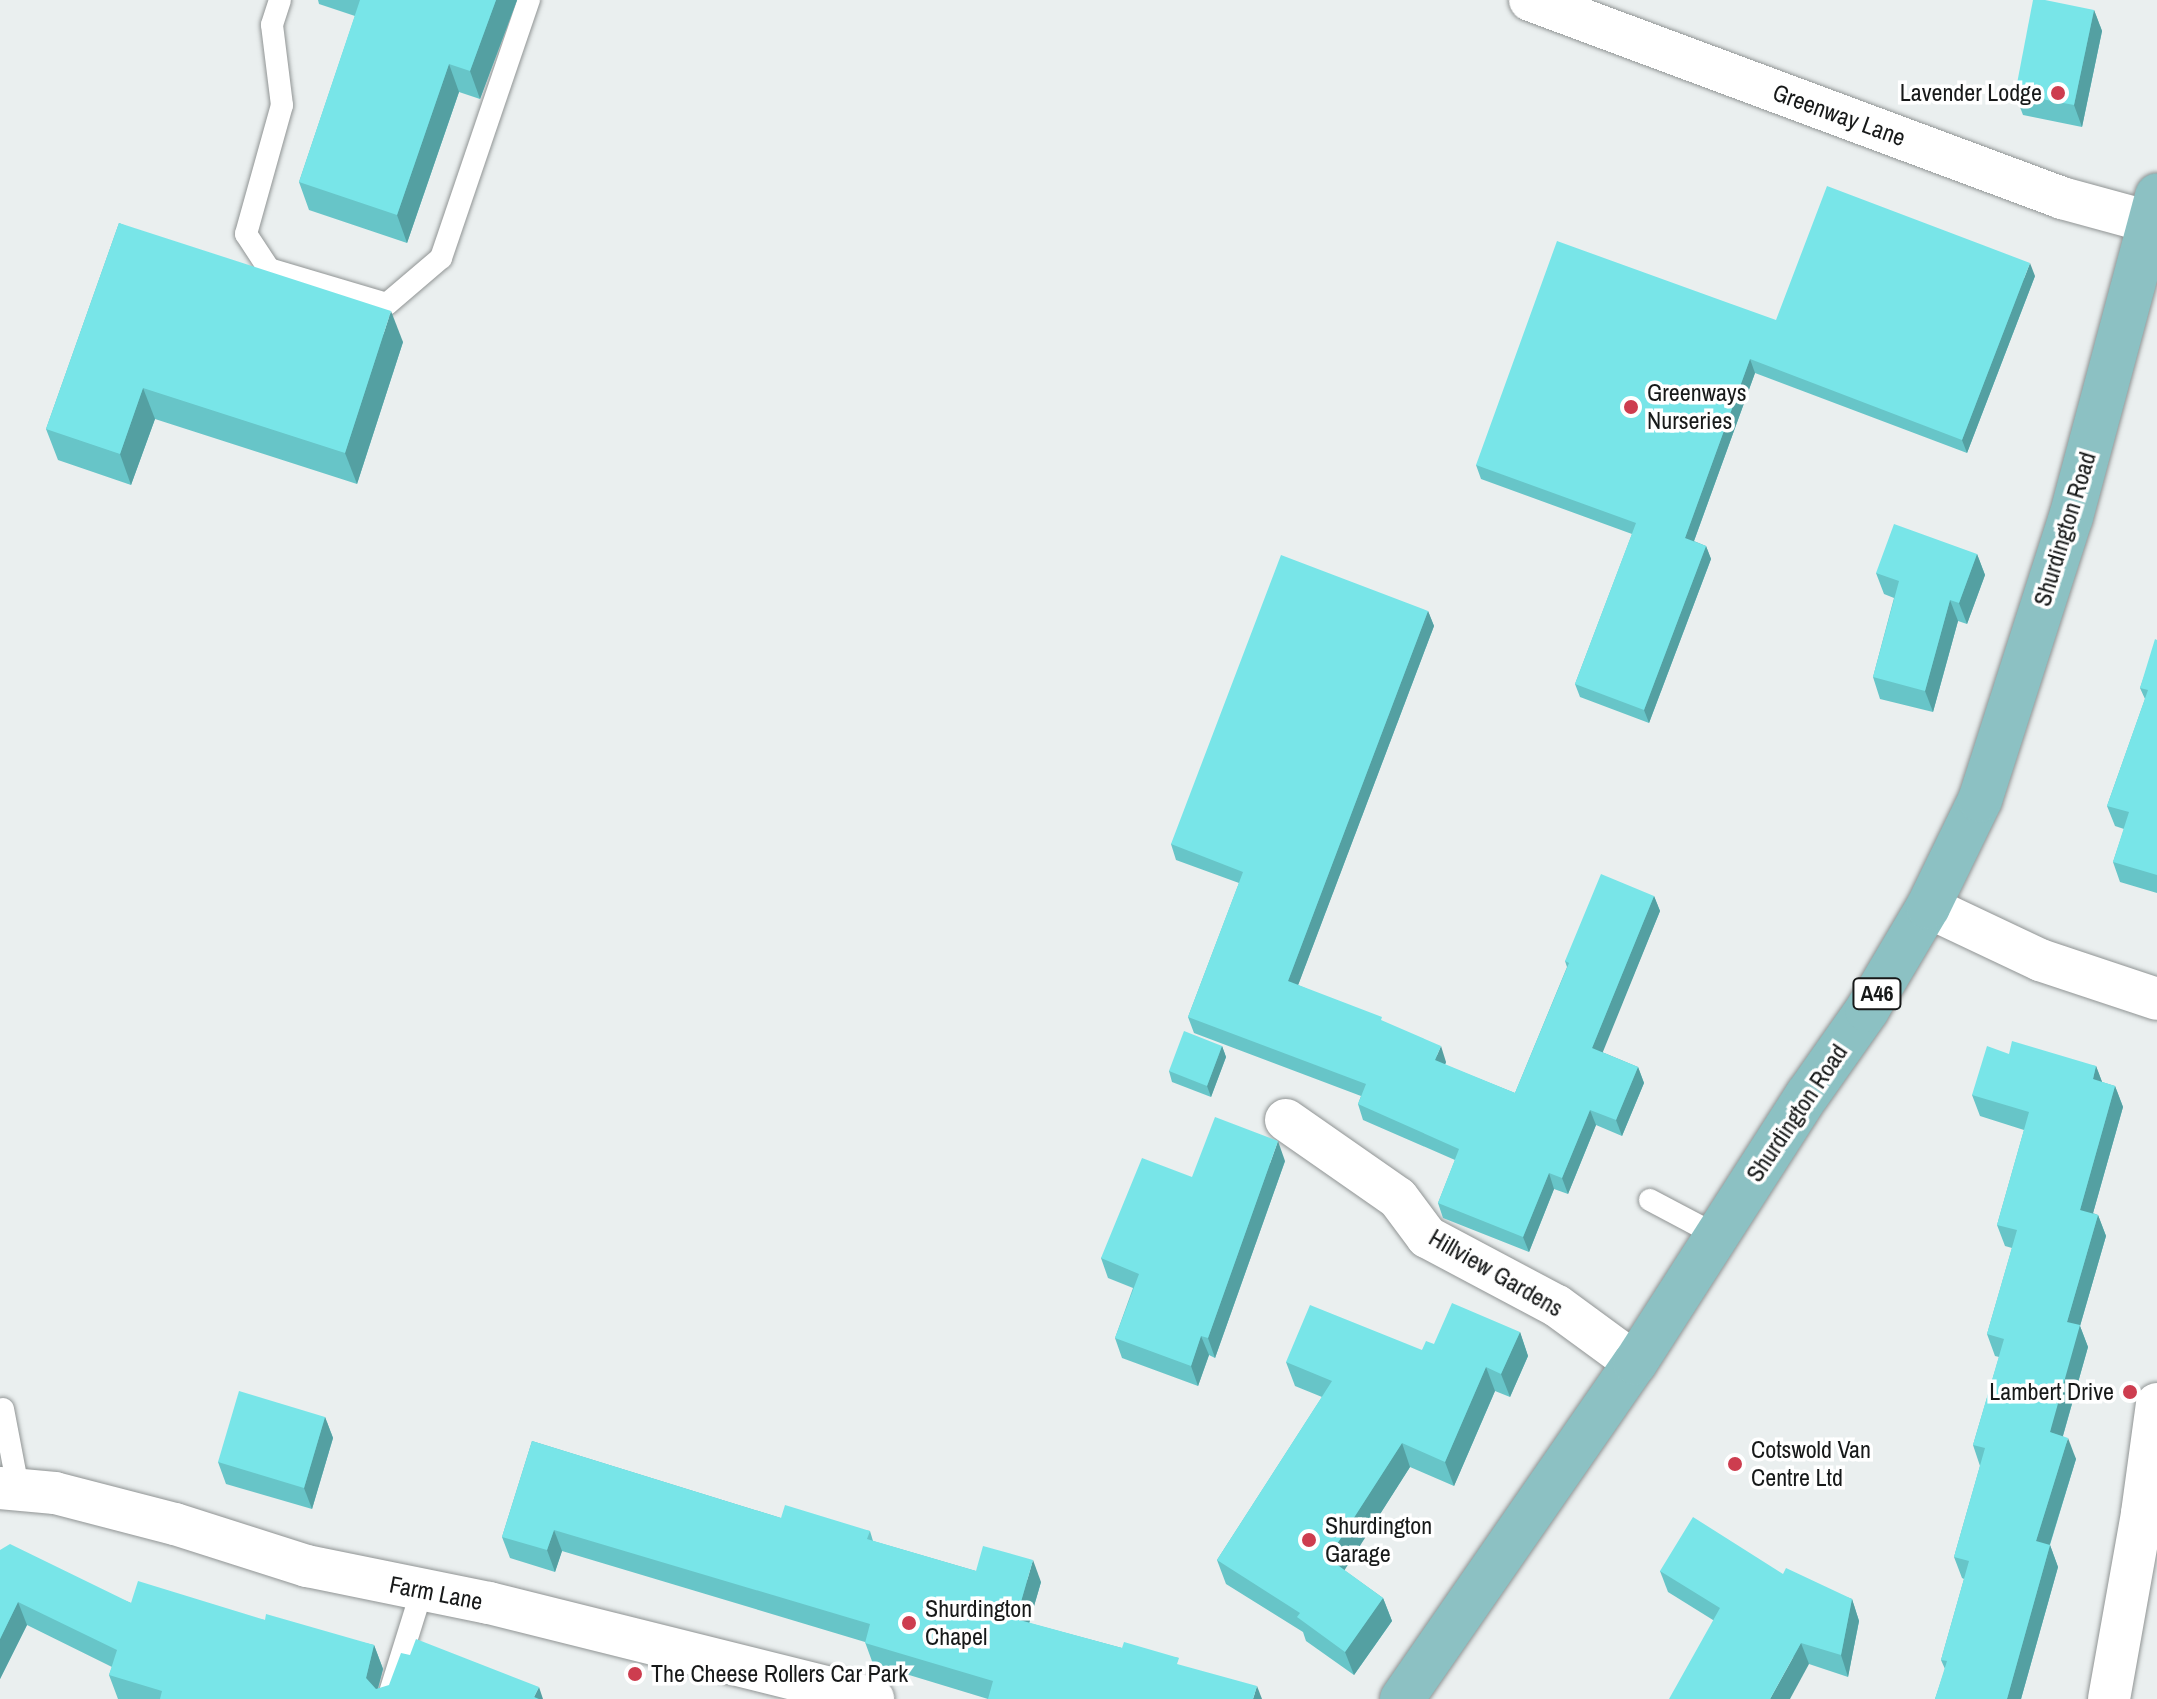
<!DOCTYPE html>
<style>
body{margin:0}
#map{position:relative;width:2157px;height:1699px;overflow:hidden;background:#eaefef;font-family:"Archivo Narrow",sans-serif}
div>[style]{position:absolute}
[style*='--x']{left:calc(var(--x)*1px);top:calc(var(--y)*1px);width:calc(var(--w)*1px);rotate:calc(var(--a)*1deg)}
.roads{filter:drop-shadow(0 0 2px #909494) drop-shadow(0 0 2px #909494)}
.lane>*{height:22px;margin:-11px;padding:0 11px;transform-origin:11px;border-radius:11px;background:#fff}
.street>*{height:42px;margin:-21px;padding:0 21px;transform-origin:21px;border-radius:21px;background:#fff}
.primary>*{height:44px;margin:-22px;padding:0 22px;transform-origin:22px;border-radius:22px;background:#8cc1c3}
.wall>*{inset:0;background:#67c5c8}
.shaded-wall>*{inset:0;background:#54a0a2}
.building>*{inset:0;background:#78e5e8}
.dots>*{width:22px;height:22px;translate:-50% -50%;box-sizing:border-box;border:4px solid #fff;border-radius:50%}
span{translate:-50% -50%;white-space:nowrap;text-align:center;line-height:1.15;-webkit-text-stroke:7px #fff;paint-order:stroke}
.shield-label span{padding:2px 6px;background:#fff;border:2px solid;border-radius:6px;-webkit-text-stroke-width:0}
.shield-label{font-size:22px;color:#171919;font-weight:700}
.poi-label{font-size:24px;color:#171919}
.right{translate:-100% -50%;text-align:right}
.left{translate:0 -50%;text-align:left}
.street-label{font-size:24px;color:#171919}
</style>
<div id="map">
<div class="roads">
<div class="lane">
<i style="--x:280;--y:0;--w:26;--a:108"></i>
<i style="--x:272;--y:25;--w:81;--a:82.9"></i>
<i style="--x:282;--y:105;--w:134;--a:105.6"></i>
<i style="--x:246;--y:234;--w:42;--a:56.7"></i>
<i style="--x:269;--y:269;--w:123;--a:16.5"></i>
<i style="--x:387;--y:304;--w:71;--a:-40.4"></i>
<i style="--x:441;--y:258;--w:273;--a:-71.2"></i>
<i style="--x:1650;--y:1200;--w:75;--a:27.9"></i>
<i style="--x:3;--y:1409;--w:80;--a:79.2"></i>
<i style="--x:388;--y:1699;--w:114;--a:-72.7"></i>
</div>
<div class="street">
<i style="--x:1530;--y:0;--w:568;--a:20.41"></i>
<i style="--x:2062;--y:198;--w:91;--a:15.3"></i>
<i style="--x:1928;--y:907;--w:124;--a:25.3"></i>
<i style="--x:2040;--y:960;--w:123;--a:18.4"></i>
<i style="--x:1286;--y:1120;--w:136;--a:34.9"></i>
<i style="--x:1398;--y:1198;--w:49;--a:53.4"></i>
<i style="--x:1427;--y:1237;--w:147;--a:28"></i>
<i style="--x:1557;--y:1306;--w:97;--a:36.2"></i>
<i style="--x:0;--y:1488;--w:55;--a:5.2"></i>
<i style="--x:55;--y:1493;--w:124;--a:14.5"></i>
<i style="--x:175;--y:1524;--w:139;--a:17.7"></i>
<i style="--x:307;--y:1566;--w:186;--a:11.5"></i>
<i style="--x:489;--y:1603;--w:396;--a:14"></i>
<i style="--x:2109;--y:1699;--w:189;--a:-79.9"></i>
<i style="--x:2142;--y:1513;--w:110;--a:-82.2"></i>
</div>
<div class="primary">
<i style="--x:1402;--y:1699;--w:409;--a:-55.3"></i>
<i style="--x:1635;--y:1363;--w:320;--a:-57.3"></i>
<i style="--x:1808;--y:1094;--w:103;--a:-54.9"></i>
<i style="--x:1867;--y:1010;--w:120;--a:-59.4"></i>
<i style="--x:1928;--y:907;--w:119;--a:-64.1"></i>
<i style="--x:1980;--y:800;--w:297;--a:-72.2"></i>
<i style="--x:2071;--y:517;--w:333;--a:-75"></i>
</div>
</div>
<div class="wall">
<i style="clip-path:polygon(318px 0,517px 0,480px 99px,459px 92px,407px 243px,309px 210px,299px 182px,355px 16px,319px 4px)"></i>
<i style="clip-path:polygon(2094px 10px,2102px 31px,2082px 127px,2023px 115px,2015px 94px)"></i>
<i style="clip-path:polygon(119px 223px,403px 342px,357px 484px,155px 419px,131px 485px,58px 460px,46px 429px)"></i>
<i style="clip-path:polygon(2035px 276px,1967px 453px,1755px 373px,1694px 541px,1706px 546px,1711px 559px,1649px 723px,1580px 697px,1575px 684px,1632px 534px,1481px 479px,1476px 465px,1776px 320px)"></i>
<i style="clip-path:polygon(1977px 554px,1985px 575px,1967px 624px,1958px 621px,1933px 712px,1880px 699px,1873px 677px,1894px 598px,1884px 594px,1876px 573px)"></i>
<i style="clip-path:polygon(1428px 611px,1434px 626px,1298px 985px,1384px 1022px,1446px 1062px,1445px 1065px,1515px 1093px,1567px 967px,1565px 961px,1654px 896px,1660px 911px,1602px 1052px,1638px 1067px,1644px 1083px,1622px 1136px,1596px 1125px,1568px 1194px,1554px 1189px,1529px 1252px,1443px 1218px,1438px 1203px,1455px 1160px,1363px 1120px,1358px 1104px,1361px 1096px,1194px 1033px,1188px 1017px,1239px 883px,1176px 860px,1171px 844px)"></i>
<i style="clip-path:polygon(2157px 640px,2157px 893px,2120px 882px,2113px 862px,2124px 829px,2115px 826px,2107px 806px,2145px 699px,2140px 688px)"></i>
<i style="clip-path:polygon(1222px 1046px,1226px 1057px,1211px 1097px,1172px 1082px,1169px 1071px)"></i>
<i style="clip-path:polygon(2009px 1054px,2096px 1066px,2102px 1082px,2115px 1086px,2123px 1107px,2093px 1213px,2098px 1215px,2106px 1236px,2080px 1326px,2088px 1347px,2063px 1436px,2076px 1459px,2050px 1545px,2058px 1567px,2021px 1699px,1935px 1699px,1945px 1669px,1941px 1660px,1964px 1579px,1962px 1578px,1954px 1557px,1980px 1466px,1973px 1445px,1999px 1357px,1995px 1356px,1987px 1334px,2012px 1248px,2005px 1246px,1997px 1225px,2024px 1130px,1980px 1116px,1972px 1095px)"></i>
<i style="clip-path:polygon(1285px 1161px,1215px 1358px,1209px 1355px,1198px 1386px,1122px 1358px,1115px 1338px,1133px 1288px,1108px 1278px,1101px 1258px,1192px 1177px)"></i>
<i style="clip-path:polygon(1520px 1332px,1528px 1356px,1510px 1397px,1495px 1391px,1454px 1486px,1410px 1467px,1344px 1570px,1383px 1598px,1392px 1621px,1354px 1675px,1306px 1641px,1303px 1632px,1226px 1584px,1217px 1560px,1322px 1397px,1295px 1386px,1286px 1362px,1422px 1350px,1434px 1344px)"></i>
<i style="clip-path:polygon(325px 1417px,333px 1438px,312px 1509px,226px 1484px,218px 1462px)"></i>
<i style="clip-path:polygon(532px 1441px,781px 1518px,870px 1531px,873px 1541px,976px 1571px,1041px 1582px,1029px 1623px,1122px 1648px,1179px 1658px,988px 1699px,873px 1664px,865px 1642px,562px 1551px,555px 1572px,510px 1558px,502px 1537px)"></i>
<i style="clip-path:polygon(0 1550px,131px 1603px,265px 1620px,374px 1645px,383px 1669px,378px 1688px,543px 1699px,118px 1699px,109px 1675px,112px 1667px,27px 1625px,0 1679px)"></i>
<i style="clip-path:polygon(1660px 1571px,1783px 1574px,1852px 1599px,1859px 1621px,1848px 1677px,1809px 1664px,1713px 1620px,1668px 1592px)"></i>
</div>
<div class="shaded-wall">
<i style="clip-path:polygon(496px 0,517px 0,480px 99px,470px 71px)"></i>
<i style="clip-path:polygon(2094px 10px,2102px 31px,2082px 127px,2074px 105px)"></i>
<i style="clip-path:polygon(449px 64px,459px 92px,407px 243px,397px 215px)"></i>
<i style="clip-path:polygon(2030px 263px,2035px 276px,1967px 453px,1962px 440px)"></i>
<i style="clip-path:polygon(391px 311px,403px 342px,357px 484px,345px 453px)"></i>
<i style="clip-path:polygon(1750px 359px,1755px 373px,1690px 552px,1685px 538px)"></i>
<i style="clip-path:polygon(143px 388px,155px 419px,131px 485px,120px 454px)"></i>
<i style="clip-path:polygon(1706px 546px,1711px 559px,1649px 723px,1644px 710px)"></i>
<i style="clip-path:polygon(1977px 554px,1985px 575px,1967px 624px,1959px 603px)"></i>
<i style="clip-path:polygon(1950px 600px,1958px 621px,1933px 712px,1925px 691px)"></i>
<i style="clip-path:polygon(1428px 611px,1434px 626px,1294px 996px,1288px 981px)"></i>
<i style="clip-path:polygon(1654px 896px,1660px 911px,1598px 1064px,1592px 1048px)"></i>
<i style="clip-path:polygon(1222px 1046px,1226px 1057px,1211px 1097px,1207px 1086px)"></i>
<i style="clip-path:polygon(1441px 1046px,1446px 1062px,1440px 1076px,1435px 1060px)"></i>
<i style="clip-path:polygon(2096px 1066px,2104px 1087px,2093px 1079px)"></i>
<i style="clip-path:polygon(1638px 1067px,1644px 1083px,1622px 1136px,1616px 1120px)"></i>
<i style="clip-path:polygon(2115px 1086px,2123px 1107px,2088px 1231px,2080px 1210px)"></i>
<i style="clip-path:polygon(1590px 1110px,1596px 1125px,1568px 1194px,1562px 1178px)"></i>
<i style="clip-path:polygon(1278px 1141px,1285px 1161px,1215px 1358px,1208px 1338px)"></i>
<i style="clip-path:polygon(1549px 1173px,1554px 1189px,1529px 1252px,1523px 1237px)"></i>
<i style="clip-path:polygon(2098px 1215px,2106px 1236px,2080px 1326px,2088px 1347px,2058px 1453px,2050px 1432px,2067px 1322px)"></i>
<i style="clip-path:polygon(1520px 1332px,1528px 1356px,1510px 1397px,1501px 1374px)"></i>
<i style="clip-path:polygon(1201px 1336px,1209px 1355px,1198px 1386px,1191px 1366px)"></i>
<i style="clip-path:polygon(1486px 1367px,1495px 1391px,1454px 1486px,1445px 1462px)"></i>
<i style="clip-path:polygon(325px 1417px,333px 1438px,312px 1509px,304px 1488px)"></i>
<i style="clip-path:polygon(2068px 1438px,2076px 1459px,2044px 1563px,2036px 1541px)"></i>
<i style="clip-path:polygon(1402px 1443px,1410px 1467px,1337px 1582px,1328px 1558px)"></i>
<i style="clip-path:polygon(554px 1530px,562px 1551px,555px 1572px,547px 1550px)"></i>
<i style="clip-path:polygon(2050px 1545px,2058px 1567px,2021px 1699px,2007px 1699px)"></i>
<i style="clip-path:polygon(1033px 1560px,1041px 1582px,1024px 1641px,1016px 1619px)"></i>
<i style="clip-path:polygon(1383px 1598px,1392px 1621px,1354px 1675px,1345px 1652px)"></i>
<i style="clip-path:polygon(1852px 1599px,1859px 1621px,1848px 1677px,1841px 1655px)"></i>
<i style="clip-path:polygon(18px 1602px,27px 1625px,0 1679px,0 1639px)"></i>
<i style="clip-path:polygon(1801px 1643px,1809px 1664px,1790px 1699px,1770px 1699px)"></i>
<i style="clip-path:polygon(374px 1645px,383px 1669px,375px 1699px,366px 1678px)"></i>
<i style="clip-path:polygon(1257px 1686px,1262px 1699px,1253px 1699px)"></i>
<i style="clip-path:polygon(539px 1687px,543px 1699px,535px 1699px,534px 1697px)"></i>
</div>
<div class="building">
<i style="clip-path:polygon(360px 0,496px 0,470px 71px,449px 64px,397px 215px,299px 182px)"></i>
<i style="clip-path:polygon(2033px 0,2045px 0,2094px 10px,2074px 105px,2015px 94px)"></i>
<i style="clip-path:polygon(1827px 186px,2030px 263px,1962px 440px,1750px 359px,1685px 538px,1706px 546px,1644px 710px,1575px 684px,1636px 523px,1476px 465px,1557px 241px,1776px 320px)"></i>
<i style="clip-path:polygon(119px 223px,391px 311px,345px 453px,143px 388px,120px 454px,46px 429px)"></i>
<i style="clip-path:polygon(1894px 524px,1977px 554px,1959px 603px,1950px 600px,1925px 691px,1873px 677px,1899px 581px,1876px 573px)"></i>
<i style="clip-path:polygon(1281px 555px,1428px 611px,1288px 981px,1382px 1017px,1381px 1020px,1441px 1046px,1435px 1060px,1515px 1093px,1569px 963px,1565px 961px,1601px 874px,1654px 896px,1592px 1048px,1638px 1067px,1616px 1120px,1590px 1110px,1562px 1178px,1549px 1173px,1523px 1237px,1438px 1203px,1459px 1149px,1358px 1104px,1366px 1084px,1188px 1017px,1243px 872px,1171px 844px)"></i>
<i style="clip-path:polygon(2155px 639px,2157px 640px,2157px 875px,2113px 862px,2129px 812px,2107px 806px,2148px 690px,2140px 688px)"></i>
<i style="clip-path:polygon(1184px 1031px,1222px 1046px,1207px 1086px,1169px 1071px)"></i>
<i style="clip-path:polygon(2012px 1041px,2096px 1066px,2093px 1079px,2115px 1086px,2080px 1210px,2098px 1215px,2067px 1322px,2080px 1325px,2050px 1432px,2068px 1438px,2036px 1541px,2050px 1545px,2007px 1699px,1935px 1699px,1947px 1661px,1941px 1660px,1969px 1561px,1954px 1557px,1985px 1448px,1973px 1445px,2004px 1339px,1987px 1334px,2017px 1230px,1997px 1225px,2029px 1112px,1972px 1095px,1987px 1046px,2009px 1054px)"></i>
<i style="clip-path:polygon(1215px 1117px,1278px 1141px,1208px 1338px,1201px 1336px,1191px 1366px,1115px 1338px,1139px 1274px,1101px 1258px,1142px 1158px,1192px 1177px)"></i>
<i style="clip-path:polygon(1452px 1303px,1520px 1332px,1501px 1374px,1486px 1367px,1445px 1462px,1402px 1443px,1328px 1558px,1383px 1598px,1345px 1652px,1297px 1617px,1300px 1613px,1217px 1560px,1332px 1381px,1286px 1362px,1310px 1305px,1422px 1350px,1426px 1341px,1434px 1344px)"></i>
<i style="clip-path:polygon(239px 1391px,325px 1417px,304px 1488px,218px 1462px)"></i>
<i style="clip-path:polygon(532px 1441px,781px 1518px,785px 1505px,870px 1531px,867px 1539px,976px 1571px,983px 1546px,1033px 1560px,1016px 1619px,1122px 1648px,1124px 1642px,1179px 1658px,1177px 1664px,1257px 1686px,1253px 1699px,988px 1699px,993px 1681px,865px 1643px,870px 1624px,554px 1530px,547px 1550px,502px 1537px)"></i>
<i style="clip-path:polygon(1693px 1517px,1783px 1574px,1786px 1568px,1852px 1599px,1841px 1655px,1801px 1643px,1770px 1699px,1669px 1699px,1720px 1608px,1660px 1571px)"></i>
<i style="clip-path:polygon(10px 1544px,131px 1603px,138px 1581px,265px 1620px,266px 1614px,374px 1645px,366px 1678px,376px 1689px,389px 1685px,401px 1653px,410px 1655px,416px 1639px,539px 1687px,534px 1697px,539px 1699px,160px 1699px,162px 1691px,109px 1675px,117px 1650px,18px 1602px,0 1639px,0 1550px)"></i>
</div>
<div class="dots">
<i style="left:2058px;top:93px;background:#cd3d4f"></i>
<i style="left:1631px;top:407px;background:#cd3d4f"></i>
<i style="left:2130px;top:1392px;background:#cd3d4f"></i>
<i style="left:1735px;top:1464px;background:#cd3d4f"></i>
<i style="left:1309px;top:1540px;background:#cd3d4f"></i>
<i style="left:909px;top:1623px;background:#cd3d4f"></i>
<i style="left:635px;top:1674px;background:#cd3d4f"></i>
</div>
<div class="shield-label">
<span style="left:1877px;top:994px">A46</span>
</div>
<div class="poi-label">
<span class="right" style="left:2042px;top:93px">Lavender Lodge</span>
<span class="left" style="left:1647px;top:407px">Greenways<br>Nurseries</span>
<span class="right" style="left:2114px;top:1392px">Lambert Drive</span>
<span class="left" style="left:1751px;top:1464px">Cotswold Van<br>Centre Ltd</span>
<span class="left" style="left:1325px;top:1540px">Shurdington<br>Garage</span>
<span class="left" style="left:925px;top:1623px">Shurdington<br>Chapel</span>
<span class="left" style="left:651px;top:1674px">The Cheese Rollers Car Park</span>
</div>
<div class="street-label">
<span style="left:1839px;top:115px;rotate:20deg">Greenway Lane</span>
<span style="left:2065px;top:529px;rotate:-73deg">Shurdington Road</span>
<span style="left:1797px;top:1113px;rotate:-56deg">Shurdington Road</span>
<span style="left:1496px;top:1273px;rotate:30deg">Hillview Gardens</span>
<span style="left:436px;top:1593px;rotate:11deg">Farm Lane</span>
</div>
</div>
